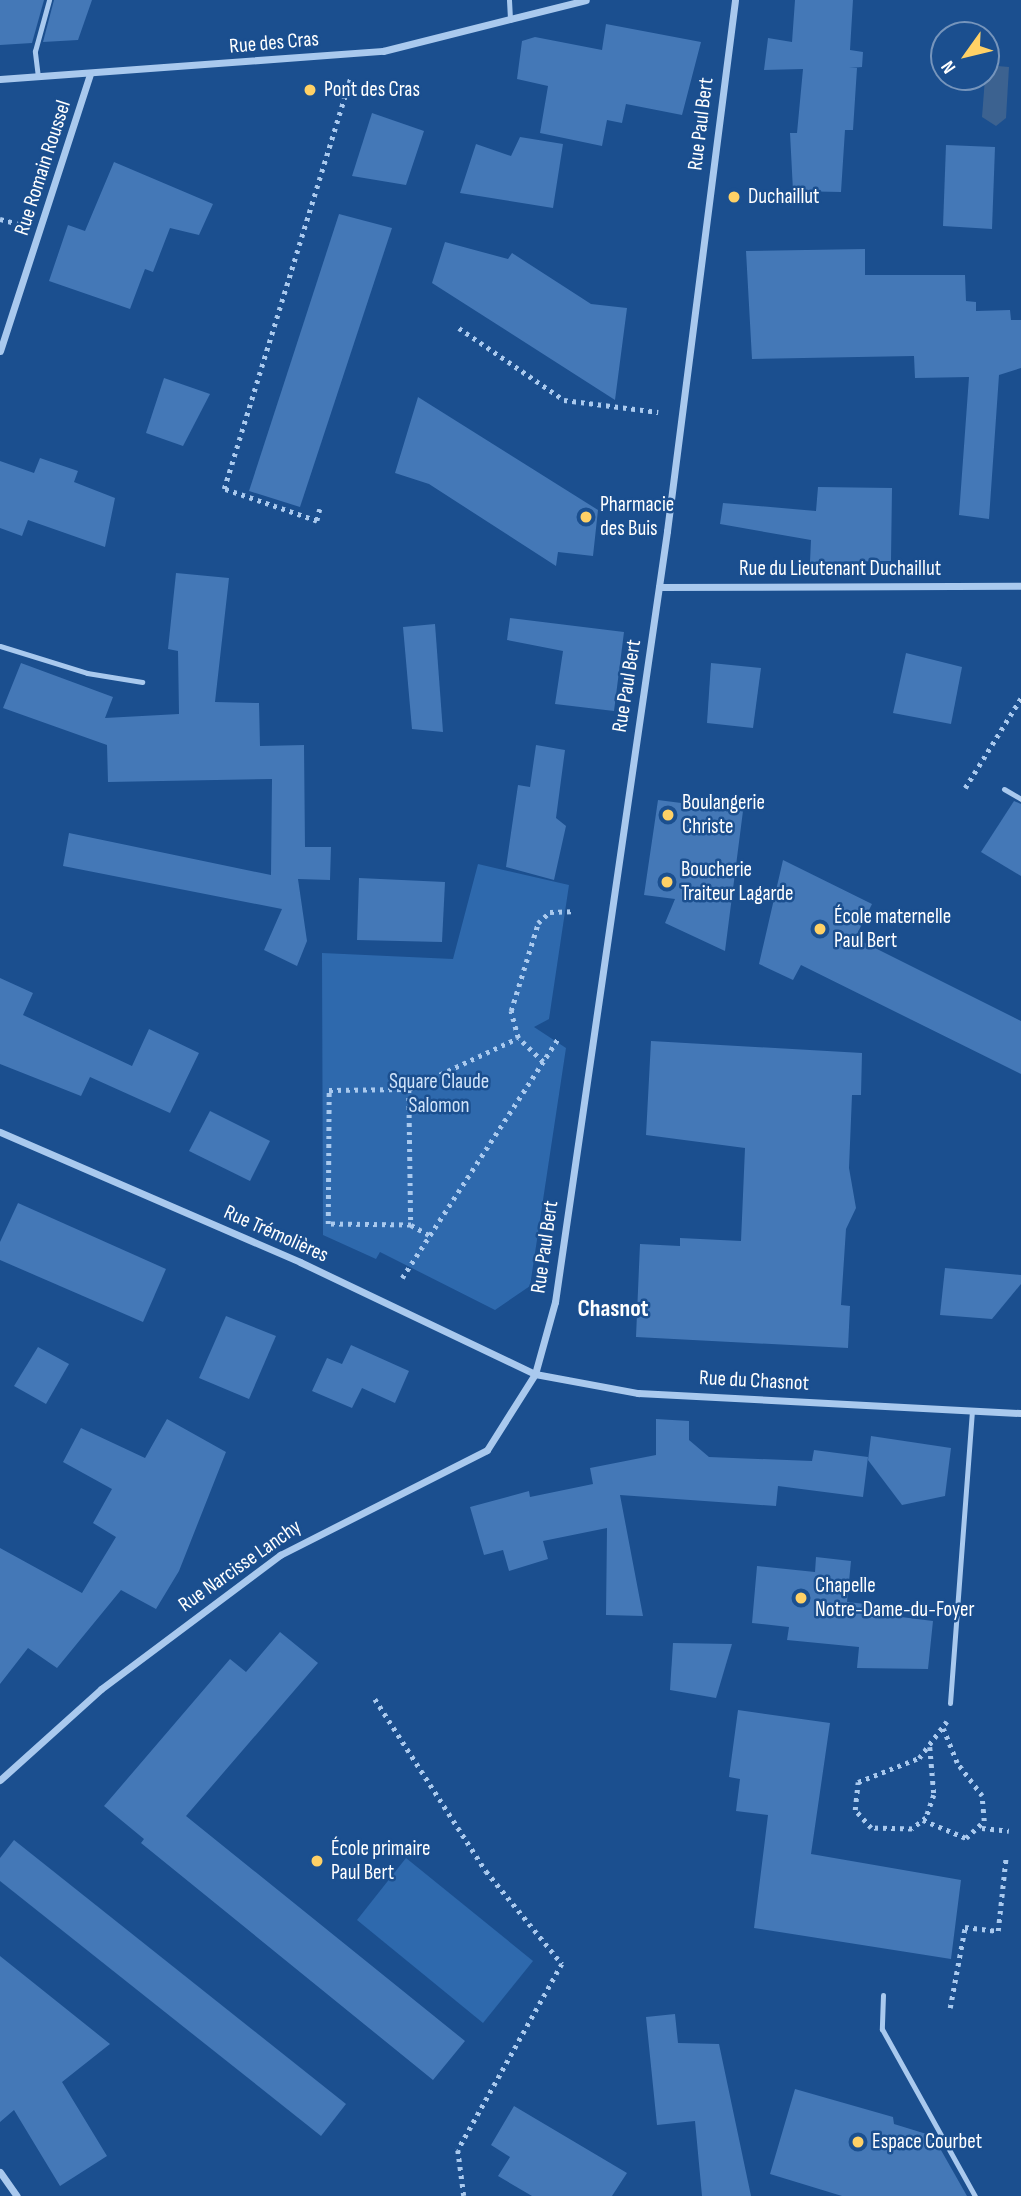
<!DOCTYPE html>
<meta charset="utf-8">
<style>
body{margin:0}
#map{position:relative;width:1021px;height:2196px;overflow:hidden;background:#1b4f8f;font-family:"Sofia Sans Condensed",sans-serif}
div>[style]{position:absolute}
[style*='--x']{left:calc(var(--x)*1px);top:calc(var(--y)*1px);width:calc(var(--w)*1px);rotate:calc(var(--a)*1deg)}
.green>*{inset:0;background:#2e69ad}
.water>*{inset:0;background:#3c6290}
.building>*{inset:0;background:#4478b7}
.path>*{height:4.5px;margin-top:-2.25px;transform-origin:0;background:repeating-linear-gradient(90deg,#a9c9ee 0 3.5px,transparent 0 8.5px)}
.lane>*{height:5px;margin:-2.5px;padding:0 2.5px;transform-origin:2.5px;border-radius:2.5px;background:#a9c9ee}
.street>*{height:7px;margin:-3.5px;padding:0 3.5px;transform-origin:3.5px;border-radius:3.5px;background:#a9c9ee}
.dots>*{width:19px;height:19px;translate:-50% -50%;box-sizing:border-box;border:4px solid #1b4f8f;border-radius:50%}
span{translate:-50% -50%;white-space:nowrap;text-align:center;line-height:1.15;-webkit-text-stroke:5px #1b4f8f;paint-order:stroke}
.street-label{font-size:21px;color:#fff}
.poi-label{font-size:21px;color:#fff}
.left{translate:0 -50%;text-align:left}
.park-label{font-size:21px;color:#cfe3fa}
.quarter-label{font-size:24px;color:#fff;font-weight:700}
.north{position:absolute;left:930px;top:21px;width:70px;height:70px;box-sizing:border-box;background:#1b4f8f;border:2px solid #7695bc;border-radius:50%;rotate:236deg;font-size:19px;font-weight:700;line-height:28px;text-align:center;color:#fff}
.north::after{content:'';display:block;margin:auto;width:24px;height:32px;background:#ffd166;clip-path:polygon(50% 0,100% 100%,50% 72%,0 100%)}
</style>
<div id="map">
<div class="green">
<i style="clip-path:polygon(478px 864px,569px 885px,549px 1019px,534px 1027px,566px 1048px,530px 1286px,495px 1310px,380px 1252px,376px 1259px,323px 1235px,322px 953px,453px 959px)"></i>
<i style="clip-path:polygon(406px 1858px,533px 1961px,483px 2023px,357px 1920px)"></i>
</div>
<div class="water">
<i style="clip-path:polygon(986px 65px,1009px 67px,1006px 118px,996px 126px,982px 117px)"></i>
</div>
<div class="building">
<i style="clip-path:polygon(0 0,44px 0,32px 43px,0 45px)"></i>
<i style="clip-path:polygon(54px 0,92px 0,78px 40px,43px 42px)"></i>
<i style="clip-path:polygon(795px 0,853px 0,850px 50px,863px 52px,862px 67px,849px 68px,857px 68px,853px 130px,845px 130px,841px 192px,793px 191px,790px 133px,797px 133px,803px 69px,764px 70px,768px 38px,792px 42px)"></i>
<i style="clip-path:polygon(606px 24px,701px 42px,682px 115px,626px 104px,622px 123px,607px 120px,602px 146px,540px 133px,548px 86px,517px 79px,522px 41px,535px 37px,602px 50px)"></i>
<i style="clip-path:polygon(372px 113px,424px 131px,406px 185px,352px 176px)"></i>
<i style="clip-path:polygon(520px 137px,563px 144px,553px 208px,460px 193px,476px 144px,511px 156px)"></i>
<i style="clip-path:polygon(946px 145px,995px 147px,992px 229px,943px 226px)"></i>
<i style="clip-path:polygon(114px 162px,213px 204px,199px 235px,170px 228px,153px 272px,145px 269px,130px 309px,49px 281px,68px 225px,85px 231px)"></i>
<i style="clip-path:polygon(339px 214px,392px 228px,300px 507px,249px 491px)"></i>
<i style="clip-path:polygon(445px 242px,508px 259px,512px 253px,591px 304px,627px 308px,615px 400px,432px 283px)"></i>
<i style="clip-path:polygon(865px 249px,865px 275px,965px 275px,966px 301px,976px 302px,976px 311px,1010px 310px,1011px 320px,1021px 320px,1021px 368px,999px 375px,989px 519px,959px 515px,969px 377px,915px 378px,914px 356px,752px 359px,746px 251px)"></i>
<i style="clip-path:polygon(164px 378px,210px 394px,183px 446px,146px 433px)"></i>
<i style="clip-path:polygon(418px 397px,598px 510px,593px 556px,558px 552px,556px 566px,429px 484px,395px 473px)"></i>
<i style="clip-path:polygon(40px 458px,78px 471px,74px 482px,115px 498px,105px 547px,28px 520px,22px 536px,0 528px,0 461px,34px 473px)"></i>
<i style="clip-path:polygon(818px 487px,892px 488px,891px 561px,810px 562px,811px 540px,720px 524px,723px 503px,816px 511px)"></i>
<i style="clip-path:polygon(176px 573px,229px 578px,215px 702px,259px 703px,260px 746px,304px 745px,305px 847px,331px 847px,330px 880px,298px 879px,307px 941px,297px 966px,264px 950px,282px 909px,63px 866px,69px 833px,271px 875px,272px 779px,108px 782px,107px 745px,3px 708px,21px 663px,113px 697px,105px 718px,179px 714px,178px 651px,168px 649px)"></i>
<i style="clip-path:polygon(510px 618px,624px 632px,614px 711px,555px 704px,563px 651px,507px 640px)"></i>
<i style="clip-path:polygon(435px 624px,443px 732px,412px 729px,403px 627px)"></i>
<i style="clip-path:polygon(906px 653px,962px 667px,951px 724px,893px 713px)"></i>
<i style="clip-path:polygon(711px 663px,761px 668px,753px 728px,707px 723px)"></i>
<i style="clip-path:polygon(536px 745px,565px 750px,556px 818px,566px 826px,554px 880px,506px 867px,518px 785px,530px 787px)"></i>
<i style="clip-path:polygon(658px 800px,743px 811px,725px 951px,665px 923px,675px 899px,644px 895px)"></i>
<i style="clip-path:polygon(1014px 801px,1021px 804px,1021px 876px,981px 852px)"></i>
<i style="clip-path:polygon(783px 860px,872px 904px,855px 938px,1021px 1021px,1021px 1074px,801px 965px,793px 980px,759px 964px)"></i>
<i style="clip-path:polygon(359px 878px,445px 882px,442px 942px,357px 940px)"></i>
<i style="clip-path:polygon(0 978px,33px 993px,23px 1015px,132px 1066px,149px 1029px,199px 1053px,170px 1113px,90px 1077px,81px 1096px,0 1064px)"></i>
<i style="clip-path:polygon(651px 1041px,862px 1053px,861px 1095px,852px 1095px,849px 1168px,856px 1208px,846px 1229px,841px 1305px,850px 1306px,848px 1348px,636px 1337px,640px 1244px,680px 1246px,680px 1238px,741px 1241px,745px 1148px,646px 1135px)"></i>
<i style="clip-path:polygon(210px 1111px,270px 1141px,250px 1181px,189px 1151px)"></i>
<i style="clip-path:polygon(18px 1203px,166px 1269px,143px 1322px,0 1260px,0 1242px)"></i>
<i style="clip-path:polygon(945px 1268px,1021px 1275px,1021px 1284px,992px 1319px,940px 1315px)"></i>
<i style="clip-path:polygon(226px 1316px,276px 1336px,249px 1399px,199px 1378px)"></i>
<i style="clip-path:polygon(351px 1345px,409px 1371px,395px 1403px,362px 1388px,352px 1408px,312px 1391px,327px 1358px,342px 1364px)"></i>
<i style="clip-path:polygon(38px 1347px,69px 1364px,46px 1404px,14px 1386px)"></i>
<i style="clip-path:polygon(167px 1419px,226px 1452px,179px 1571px,156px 1609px,121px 1590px,57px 1668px,28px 1648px,0 1684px,0 1548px,82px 1593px,116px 1537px,93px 1523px,112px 1489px,63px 1462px,81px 1428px,145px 1458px)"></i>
<i style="clip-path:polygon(656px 1419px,689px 1421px,689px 1440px,709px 1457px,812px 1461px,814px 1450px,868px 1457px,863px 1497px,778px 1486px,776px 1506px,620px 1495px,643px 1616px,606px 1615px,607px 1528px,543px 1541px,548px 1559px,509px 1571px,503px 1550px,484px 1555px,470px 1507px,529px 1491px,530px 1497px,593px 1484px,590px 1468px,656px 1455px)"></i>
<i style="clip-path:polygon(871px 1436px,951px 1448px,945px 1496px,902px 1505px,868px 1460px)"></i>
<i style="clip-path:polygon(816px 1557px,851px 1561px,847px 1602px,893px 1607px,893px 1616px,933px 1621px,928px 1669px,857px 1668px,859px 1647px,787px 1640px,789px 1627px,752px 1623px,757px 1566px,815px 1572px)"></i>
<i style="clip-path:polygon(280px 1632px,318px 1663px,186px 1816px,465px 2041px,433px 2080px,141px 1843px,144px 1839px,104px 1806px,230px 1659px,246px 1672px)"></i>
<i style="clip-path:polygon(673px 1643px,732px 1644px,716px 1698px,670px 1690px)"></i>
<i style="clip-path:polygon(738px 1710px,830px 1723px,811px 1854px,961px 1880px,951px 1959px,754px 1928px,768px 1815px,736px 1811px,740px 1779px,729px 1777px)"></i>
<i style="clip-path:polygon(14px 1840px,346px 2104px,321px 2136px,0 1881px,0 1858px)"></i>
<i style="clip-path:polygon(0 1956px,110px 2044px,62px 2082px,107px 2156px,60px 2186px,14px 2110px,0 2122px)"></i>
<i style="clip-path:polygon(675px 2014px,678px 2043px,719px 2044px,751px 2196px,702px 2196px,695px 2121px,657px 2125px,646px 2017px)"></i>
<i style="clip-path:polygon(795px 2089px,893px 2117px,894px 2124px,933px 2136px,967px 2196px,842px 2196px,770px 2174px)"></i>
<i style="clip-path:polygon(514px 2106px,627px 2173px,612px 2196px,532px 2196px,498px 2176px,510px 2157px,491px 2145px)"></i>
</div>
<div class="path">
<i style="--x:0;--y:219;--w:20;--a:15"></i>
<i style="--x:459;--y:328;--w:127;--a:34.4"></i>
<i style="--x:564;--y:400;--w:95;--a:7.3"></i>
<i style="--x:320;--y:509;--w:12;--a:104"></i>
<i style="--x:317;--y:521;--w:98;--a:-161"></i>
<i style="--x:224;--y:489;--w:433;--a:-72.9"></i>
<i style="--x:965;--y:788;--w:106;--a:-58.1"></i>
<i style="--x:543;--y:1062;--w:35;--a:-136"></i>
<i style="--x:518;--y:1038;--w:28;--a:-105"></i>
<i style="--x:511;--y:1011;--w:92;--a:-72.9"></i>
<i style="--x:538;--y:923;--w:16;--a:-43"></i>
<i style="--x:550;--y:912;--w:23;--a:-2"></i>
<i style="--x:409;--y:1089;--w:136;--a:89.2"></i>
<i style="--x:411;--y:1225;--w:83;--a:-179.3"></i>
<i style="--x:328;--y:1224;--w:134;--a:-89.6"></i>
<i style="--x:329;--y:1090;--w:80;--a:-0.7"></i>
<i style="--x:409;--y:1089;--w:120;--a:-25.1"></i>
<i style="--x:411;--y:1225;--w:21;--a:29"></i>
<i style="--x:402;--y:1278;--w:288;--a:-56.9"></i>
<i style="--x:375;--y:1699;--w:205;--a:57.2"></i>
<i style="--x:486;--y:1871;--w:120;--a:50.7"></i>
<i style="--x:562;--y:1964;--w:213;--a:119.2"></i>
<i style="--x:458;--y:2150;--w:46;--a:82.6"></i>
<i style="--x:930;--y:1747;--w:48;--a:85.2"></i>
<i style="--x:934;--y:1795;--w:24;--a:109"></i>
<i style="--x:926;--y:1818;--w:18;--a:142"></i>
<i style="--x:912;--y:1829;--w:41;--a:-178.6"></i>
<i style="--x:871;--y:1828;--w:24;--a:-132"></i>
<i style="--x:855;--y:1810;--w:28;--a:-84"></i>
<i style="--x:858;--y:1782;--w:66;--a:-21.5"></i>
<i style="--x:919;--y:1758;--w:46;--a:-52.9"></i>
<i style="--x:923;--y:1820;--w:47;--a:22.7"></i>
<i style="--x:966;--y:1838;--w:25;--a:-43"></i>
<i style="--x:984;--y:1821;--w:25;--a:-95"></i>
<i style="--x:982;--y:1796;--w:41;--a:-127.1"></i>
<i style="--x:957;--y:1763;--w:37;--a:-112"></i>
<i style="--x:982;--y:1828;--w:27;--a:6"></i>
<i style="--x:950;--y:2008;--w:82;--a:-79.5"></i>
<i style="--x:965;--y:1927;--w:33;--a:7"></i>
<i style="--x:998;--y:1931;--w:75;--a:-83.9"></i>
</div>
<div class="lane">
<i style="--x:509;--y:0;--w:20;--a:87"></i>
<i style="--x:38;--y:77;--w:26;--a:-97"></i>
<i style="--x:35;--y:51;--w:53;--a:-74.6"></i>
<i style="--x:0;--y:646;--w:91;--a:17.2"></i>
<i style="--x:87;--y:673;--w:56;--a:9.3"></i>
<i style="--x:1004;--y:789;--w:20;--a:30"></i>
<i style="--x:950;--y:1703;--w:293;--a:-85.7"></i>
<i style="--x:883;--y:1995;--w:34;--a:92"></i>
<i style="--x:882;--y:2029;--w:191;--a:60.9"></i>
</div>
<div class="street">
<i style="--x:0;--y:79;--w:384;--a:-4.2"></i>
<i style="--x:383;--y:51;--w:209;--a:-14.1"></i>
<i style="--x:0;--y:351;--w:291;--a:-72"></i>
<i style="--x:659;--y:587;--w:362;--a:-0.2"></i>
<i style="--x:0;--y:1132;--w:327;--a:23.4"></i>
<i style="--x:300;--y:1262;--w:260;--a:25.5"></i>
<i style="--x:535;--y:1374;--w:105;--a:10.5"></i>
<i style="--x:638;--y:1393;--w:384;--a:3"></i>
<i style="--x:0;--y:1780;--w:136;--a:-42"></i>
<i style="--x:101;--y:1689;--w:224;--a:-36.8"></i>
<i style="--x:280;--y:1555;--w:232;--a:-26.9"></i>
<i style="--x:487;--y:1450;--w:90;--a:-57.7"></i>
<i style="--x:535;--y:1374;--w:75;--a:-74.5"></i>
<i style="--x:555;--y:1302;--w:779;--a:-81.73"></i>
<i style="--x:667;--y:531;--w:535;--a:-82.7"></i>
<i style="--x:0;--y:2172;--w:29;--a:55"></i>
</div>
<div class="dots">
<i style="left:310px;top:90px;background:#ffd166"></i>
<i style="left:734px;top:197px;background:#ffd166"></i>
<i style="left:586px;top:517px;background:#ffd166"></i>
<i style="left:668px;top:815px;background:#ffd166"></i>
<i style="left:667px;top:882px;background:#ffd166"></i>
<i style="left:820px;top:929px;background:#ffd166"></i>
<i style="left:801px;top:1598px;background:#ffd166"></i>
<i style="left:317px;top:1861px;background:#ffd166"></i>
<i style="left:858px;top:2142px;background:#ffd166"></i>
</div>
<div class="street-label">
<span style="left:274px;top:43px;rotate:-5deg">Rue des Cras</span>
<span style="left:701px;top:124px;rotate:-83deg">Rue Paul Bert</span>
<span style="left:43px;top:168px;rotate:-72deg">Rue Romain Roussel</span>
<span style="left:840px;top:569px">Rue du Lieutenant Duchaillut</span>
<span style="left:627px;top:686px;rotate:-81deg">Rue Paul Bert</span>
<span style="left:276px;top:1234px;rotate:24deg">Rue Trémolières</span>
<span style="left:545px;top:1247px;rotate:-82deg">Rue Paul Bert</span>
<span style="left:754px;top:1381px;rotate:3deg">Rue du Chasnot</span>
<span style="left:240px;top:1566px;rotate:-35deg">Rue Narcisse Lanchy</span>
</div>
<div class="poi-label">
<span class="left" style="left:324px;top:90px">Pont des Cras</span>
<span class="left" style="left:748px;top:197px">Duchaillut</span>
<span class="left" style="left:600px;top:517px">Pharmacie<br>des Buis</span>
<span class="left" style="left:682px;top:815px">Boulangerie<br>Christe</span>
<span class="left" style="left:681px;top:882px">Boucherie<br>Traiteur Lagarde</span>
<span class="left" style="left:834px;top:929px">École maternelle<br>Paul Bert</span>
<span class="left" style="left:815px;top:1598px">Chapelle<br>Notre-Dame-du-Foyer</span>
<span class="left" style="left:331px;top:1861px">École primaire<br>Paul Bert</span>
<span class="left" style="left:872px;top:2142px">Espace Courbet</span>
</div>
<div class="park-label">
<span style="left:439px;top:1094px">Square Claude<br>Salomon</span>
</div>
<div class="quarter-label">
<span style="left:613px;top:1309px">Chasnot</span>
</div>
<div class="north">N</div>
</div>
